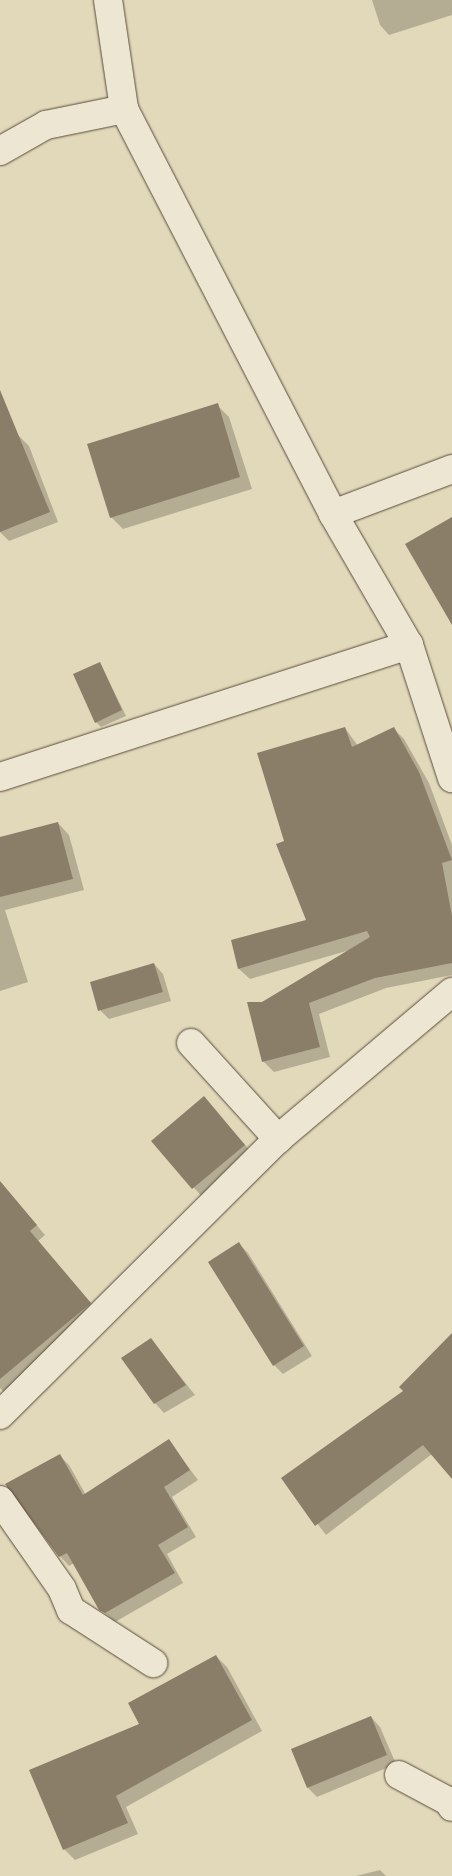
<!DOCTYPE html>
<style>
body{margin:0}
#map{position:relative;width:452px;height:1876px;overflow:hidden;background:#e1d9ba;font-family:Vollkorn,serif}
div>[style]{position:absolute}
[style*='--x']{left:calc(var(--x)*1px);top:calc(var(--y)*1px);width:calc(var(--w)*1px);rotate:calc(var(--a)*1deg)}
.shadow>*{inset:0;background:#0003}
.building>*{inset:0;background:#8b7e69}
.roads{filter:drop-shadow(0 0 1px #5b4b3b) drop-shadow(0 0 1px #5b4b3b)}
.street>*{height:28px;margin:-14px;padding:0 14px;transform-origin:14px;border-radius:14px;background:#ece6d2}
span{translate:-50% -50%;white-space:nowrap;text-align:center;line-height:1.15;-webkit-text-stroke:4.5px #ece6d2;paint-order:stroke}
</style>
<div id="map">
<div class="shadow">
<i style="clip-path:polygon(372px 0,452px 0,452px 15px,389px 35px,380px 25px)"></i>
<i style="clip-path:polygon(217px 405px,229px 417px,252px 489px,123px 529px,111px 517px)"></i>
<i style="clip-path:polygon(19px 436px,29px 446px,58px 522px,9px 541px,0 532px,0 443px)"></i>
<i style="clip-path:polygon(100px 663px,126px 716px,101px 727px,96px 722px)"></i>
<i style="clip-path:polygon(345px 728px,358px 746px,394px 729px,404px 739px,429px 783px,452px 845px,452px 975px,386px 988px,319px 1014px,330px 1057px,274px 1072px,263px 1061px,350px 950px,250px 979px,239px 969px,232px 941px,308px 921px,285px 842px)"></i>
<i style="clip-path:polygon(58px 823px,69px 835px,84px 890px,5px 910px,28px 982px,0 991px,0 841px)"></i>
<i style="clip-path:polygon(154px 964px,163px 974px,171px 1001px,109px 1019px,100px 1010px)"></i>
<i style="clip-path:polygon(204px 1098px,254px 1155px,203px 1198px,153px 1141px)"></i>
<i style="clip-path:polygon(0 1182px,45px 1235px,38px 1241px,99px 1313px,4px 1392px,0 1388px)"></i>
<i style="clip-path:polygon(239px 1244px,248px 1253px,312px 1356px,283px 1374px,274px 1365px)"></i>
<i style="clip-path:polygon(452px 1334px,452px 1477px,432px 1454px,326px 1535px,283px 1478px,405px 1391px)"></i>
<i style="clip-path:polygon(151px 1340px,195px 1395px,164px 1413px,155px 1403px)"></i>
<i style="clip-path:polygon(168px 1440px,198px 1480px,172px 1497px,196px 1537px,167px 1554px,183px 1583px,115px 1622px,100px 1609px,74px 1563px,69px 1566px,60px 1556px,60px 1456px,69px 1465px,86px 1495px)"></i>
<i style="clip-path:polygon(216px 1656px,227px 1667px,262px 1731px,126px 1807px,138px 1834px,75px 1860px,64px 1849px,140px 1724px)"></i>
<i style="clip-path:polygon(371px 1717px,380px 1727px,396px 1764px,317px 1797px,308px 1788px)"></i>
<i style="clip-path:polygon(380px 1870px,386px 1876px,356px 1876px)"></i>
</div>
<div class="building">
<i style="clip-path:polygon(0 390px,50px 512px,0 532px)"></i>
<i style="clip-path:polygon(218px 403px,240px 477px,110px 518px,87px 444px)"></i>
<i style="clip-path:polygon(452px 517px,452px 625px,405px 544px)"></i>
<i style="clip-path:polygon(100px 662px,122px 710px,95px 723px,73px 674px)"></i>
<i style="clip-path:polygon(345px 727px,352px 747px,394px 727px,419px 772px,452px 860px,442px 863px,452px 916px,452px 963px,375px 978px,309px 1003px,320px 1047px,262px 1062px,247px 1002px,262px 1002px,370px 937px,367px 931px,238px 969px,231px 940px,306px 920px,276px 844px,284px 841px,257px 753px)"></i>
<i style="clip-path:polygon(58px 822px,73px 879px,0 897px,0 837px)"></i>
<i style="clip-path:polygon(154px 963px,163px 992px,98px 1011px,90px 982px)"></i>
<i style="clip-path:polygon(204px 1096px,245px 1145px,192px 1189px,151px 1141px)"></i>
<i style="clip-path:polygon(0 1181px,37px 1225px,30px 1231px,91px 1303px,0 1379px)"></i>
<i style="clip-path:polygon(239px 1242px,304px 1346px,273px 1366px,208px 1262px)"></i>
<i style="clip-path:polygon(452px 1333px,452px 1479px,423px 1445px,315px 1526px,281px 1478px,403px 1391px,399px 1387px)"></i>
<i style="clip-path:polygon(151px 1338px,186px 1385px,154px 1404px,121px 1358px)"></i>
<i style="clip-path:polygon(169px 1439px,190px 1470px,164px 1487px,188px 1527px,158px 1545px,175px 1573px,105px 1613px,99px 1610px,67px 1553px,59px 1557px,5px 1484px,60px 1454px,83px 1495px)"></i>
<i style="clip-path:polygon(216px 1655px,252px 1720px,116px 1796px,128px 1823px,63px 1850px,29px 1770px,139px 1724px,128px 1703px)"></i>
<i style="clip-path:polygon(371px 1716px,387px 1755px,307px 1788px,291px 1749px)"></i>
</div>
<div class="roads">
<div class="street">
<i style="--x:108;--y:0;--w:110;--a:81.6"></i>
<i style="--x:124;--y:109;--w:456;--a:62.7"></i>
<i style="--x:333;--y:514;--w:151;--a:59.9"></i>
<i style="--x:409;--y:645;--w:140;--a:72.1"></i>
<i style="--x:0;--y:151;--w:53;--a:-29.5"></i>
<i style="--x:46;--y:125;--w:80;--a:-11.6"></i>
<i style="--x:333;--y:514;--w:127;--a:-20.7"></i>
<i style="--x:0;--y:777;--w:430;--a:-17.9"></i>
<i style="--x:191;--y:1043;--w:130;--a:47.8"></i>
<i style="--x:0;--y:1415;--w:392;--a:-44.8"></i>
<i style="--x:278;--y:1139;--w:228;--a:-40.2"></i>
<i style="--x:0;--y:1500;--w:108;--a:55.1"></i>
<i style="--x:62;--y:1589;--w:23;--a:67"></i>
<i style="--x:71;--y:1610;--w:98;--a:32.9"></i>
<i style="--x:399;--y:1775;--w:55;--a:28"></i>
<i style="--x:448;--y:1801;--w:7;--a:56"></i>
</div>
</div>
</div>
